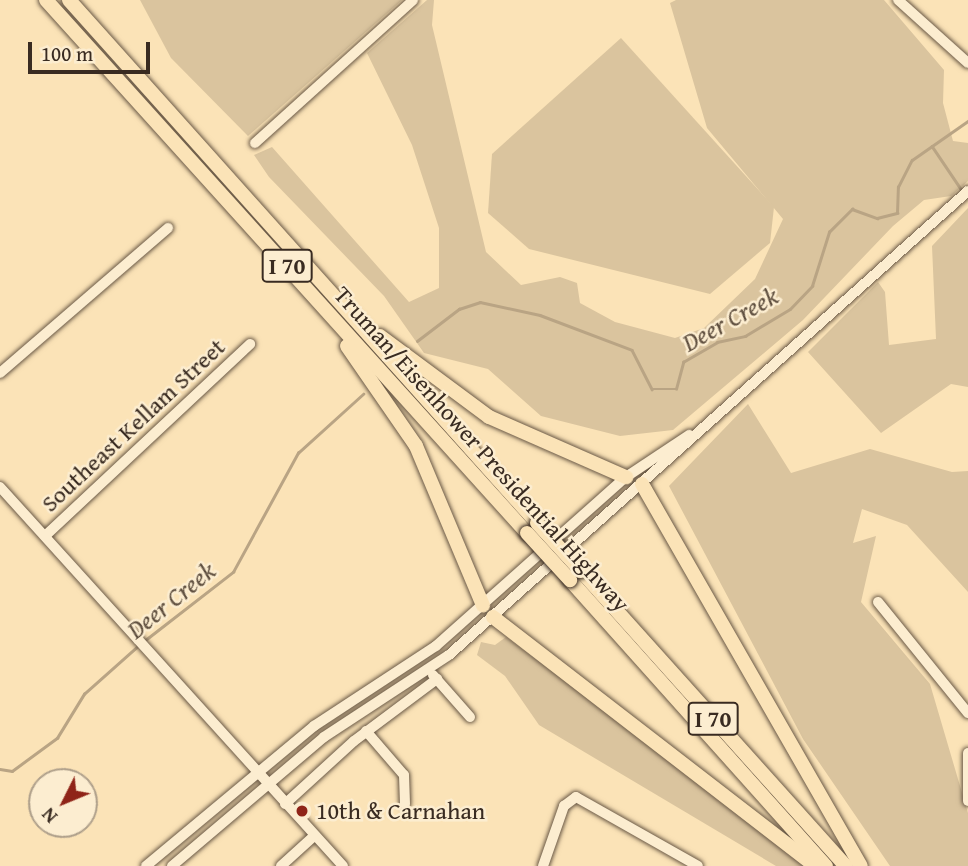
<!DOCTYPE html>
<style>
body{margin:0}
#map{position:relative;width:968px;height:866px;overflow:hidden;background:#fbe3b7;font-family:"Gentium Book Plus",serif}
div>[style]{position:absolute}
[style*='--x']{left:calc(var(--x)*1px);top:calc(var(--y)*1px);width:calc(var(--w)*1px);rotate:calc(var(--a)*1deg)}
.green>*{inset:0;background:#dac49e}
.stream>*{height:2.5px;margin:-1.25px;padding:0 1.25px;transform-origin:1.25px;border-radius:1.25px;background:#b9a484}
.roads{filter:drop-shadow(0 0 2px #6a5946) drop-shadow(0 0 2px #6a5946)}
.minor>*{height:10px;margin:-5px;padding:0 5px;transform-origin:5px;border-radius:5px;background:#fcedd0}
.highway>*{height:14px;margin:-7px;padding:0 7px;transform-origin:7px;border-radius:7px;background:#fbe3b7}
.bridges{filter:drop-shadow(0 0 2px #392b21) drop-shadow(0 0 2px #392b21)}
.highway-bridge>*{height:14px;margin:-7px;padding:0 7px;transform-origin:7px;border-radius:7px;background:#fbe3b7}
.dots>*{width:19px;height:19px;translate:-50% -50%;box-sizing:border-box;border:4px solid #fcedd0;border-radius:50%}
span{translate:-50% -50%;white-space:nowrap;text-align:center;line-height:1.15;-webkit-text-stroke:5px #fcedd0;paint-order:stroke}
.shield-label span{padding:2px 5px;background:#fcedd0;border:2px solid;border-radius:5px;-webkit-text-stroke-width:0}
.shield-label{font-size:23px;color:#392b21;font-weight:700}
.street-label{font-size:24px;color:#392b21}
.poi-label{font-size:24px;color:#392b21}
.left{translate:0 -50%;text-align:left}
.water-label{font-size:26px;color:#5f4f3f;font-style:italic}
.north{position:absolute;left:28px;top:768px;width:70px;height:70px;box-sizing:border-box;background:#fcedd0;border:2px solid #ae9f8a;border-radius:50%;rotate:227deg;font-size:19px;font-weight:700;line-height:28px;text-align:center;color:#392b21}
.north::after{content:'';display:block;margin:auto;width:24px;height:32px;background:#8f2418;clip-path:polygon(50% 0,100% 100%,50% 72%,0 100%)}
.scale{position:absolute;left:28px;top:42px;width:122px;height:32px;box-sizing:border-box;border:4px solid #392b21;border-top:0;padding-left:9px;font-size:21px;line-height:24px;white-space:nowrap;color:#392b21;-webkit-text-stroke:5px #fcedd0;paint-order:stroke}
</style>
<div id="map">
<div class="green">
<i style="clip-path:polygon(140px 0,402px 0,248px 136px,171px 58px)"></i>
<i style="clip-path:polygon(427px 0,434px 0,432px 25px,486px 252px,521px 285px,560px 277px,577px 283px,580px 303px,615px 322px,675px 338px,704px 328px,755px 279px,783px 219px,707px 128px,670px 3px,676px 0,884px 0,944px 70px,943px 103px,953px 141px,968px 143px,968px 181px,951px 196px,924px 200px,893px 226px,803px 320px,673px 430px,620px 436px,541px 416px,488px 369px,424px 353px,384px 296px,269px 177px,254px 155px,272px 147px,409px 302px,439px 288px,439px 228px,412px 145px,367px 53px)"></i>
<i style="clip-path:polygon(621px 38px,774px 207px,770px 243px,710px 294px,529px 249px,488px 213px,492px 154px)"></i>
<i style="clip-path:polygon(968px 208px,968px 387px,951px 384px,881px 433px,808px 352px,878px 282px,885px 292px,889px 345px,936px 339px,932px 246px)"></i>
<i style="clip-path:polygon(748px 404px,791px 473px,870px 449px,952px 472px,968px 471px,968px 592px,907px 525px,862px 509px,853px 543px,876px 536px,861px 602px,930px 684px,968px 813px,968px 866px,890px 866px,803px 739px,669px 486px)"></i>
<i style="clip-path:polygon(506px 637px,759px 826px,808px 866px,776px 866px,539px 725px,505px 676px,477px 655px,481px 642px,495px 645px)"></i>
</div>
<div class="stream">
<i style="--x:932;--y:146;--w:55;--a:56"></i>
<i style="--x:417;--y:341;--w:53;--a:-37.3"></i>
<i style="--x:459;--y:309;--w:22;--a:-18"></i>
<i style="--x:480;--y:302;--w:61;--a:12.2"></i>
<i style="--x:540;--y:315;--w:98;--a:20.8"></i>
<i style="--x:632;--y:350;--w:44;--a:62.9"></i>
<i style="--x:652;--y:389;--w:24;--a:0"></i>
<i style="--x:676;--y:389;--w:28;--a:-75"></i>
<i style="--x:683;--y:362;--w:39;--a:-30"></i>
<i style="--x:717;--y:342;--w:29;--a:-12"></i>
<i style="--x:745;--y:336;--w:52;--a:-31"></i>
<i style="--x:790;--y:309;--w:32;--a:-46"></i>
<i style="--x:812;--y:286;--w:57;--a:-72.5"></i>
<i style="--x:829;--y:232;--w:33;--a:-45"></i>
<i style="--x:852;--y:209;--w:27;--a:20"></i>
<i style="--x:877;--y:218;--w:21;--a:-14"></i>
<i style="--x:897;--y:213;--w:26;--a:-88"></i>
<i style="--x:898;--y:187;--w:30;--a:-63"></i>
<i style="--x:912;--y:160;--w:68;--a:-34.9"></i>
<i style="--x:144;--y:641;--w:113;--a:-37.8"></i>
<i style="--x:233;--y:572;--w:136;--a:-61.4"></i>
<i style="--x:298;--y:453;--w:88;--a:-42.2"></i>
<i style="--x:0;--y:769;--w:12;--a:9"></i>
<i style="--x:12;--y:771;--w:56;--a:-36.3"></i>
<i style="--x:57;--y:738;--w:52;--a:-58.5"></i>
<i style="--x:84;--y:694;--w:74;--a:-41.7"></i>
</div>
<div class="roads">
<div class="minor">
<i style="--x:898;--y:0;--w:94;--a:42"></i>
<i style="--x:255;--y:143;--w:213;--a:-42.1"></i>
<i style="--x:0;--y:373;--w:222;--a:-40.8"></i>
<i style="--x:0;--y:487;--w:511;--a:47.85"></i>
<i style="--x:45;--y:536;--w:281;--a:-43.1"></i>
<i style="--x:878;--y:602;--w:143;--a:51"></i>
<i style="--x:433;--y:675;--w:56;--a:48.6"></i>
<i style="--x:366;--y:731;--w:58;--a:49.2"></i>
<i style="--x:404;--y:775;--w:29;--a:88"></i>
<i style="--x:968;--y:753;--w:48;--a:90"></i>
<i style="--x:285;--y:804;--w:93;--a:-42.4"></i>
<i style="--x:354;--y:741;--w:104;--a:-36.8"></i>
<i style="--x:146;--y:866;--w:219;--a:-39.8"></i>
<i style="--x:314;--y:726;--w:146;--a:-33.3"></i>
<i style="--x:436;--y:646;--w:254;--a:-41.7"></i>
<i style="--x:626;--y:477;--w:76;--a:-33.7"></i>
<i style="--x:172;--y:866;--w:199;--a:-40.3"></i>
<i style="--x:324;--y:737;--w:149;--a:-33.3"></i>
<i style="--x:449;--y:655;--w:696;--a:-41.8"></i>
<i style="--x:281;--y:866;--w:45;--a:-42.3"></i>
<i style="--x:543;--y:866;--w:64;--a:-70.7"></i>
<i style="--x:564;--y:806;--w:15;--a:-37"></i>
<i style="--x:576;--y:797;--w:140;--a:29.5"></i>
</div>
<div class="highway">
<i style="--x:46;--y:0;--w:718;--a:47.94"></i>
<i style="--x:69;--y:0;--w:702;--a:48.18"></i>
<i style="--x:380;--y:336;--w:136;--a:36.6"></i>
<i style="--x:489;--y:417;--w:150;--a:23.7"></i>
<i style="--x:347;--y:346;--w:121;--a:55.4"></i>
<i style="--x:416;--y:446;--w:173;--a:67.2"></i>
<i style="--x:642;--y:484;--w:440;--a:60.2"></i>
<i style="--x:581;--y:571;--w:397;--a:48.1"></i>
<i style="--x:570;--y:580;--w:384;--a:48.2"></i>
<i style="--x:493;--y:617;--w:407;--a:37.7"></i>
</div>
</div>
<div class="bridges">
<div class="highway-bridge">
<i style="--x:537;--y:523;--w:65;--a:47.5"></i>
<i style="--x:527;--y:533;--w:64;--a:47.5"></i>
</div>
</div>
<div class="dots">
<i style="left:302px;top:811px;background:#8f2418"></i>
</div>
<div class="shield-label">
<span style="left:287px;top:266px">I 70</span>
<span style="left:713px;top:719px">I 70</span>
</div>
<div class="street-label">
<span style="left:133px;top:425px;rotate:-43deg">Southeast Kellam Street</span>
<span style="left:482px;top:449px;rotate:48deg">Truman/Eisenhower Presidential Highway</span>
</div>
<div class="poi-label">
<span class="left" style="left:316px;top:811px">10th &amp; Carnahan</span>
</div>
<div class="water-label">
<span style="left:730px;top:319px;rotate:-29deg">Deer Creek</span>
<span style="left:171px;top:600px;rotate:-39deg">Deer Creek</span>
</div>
<div class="north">N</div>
<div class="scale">100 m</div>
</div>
